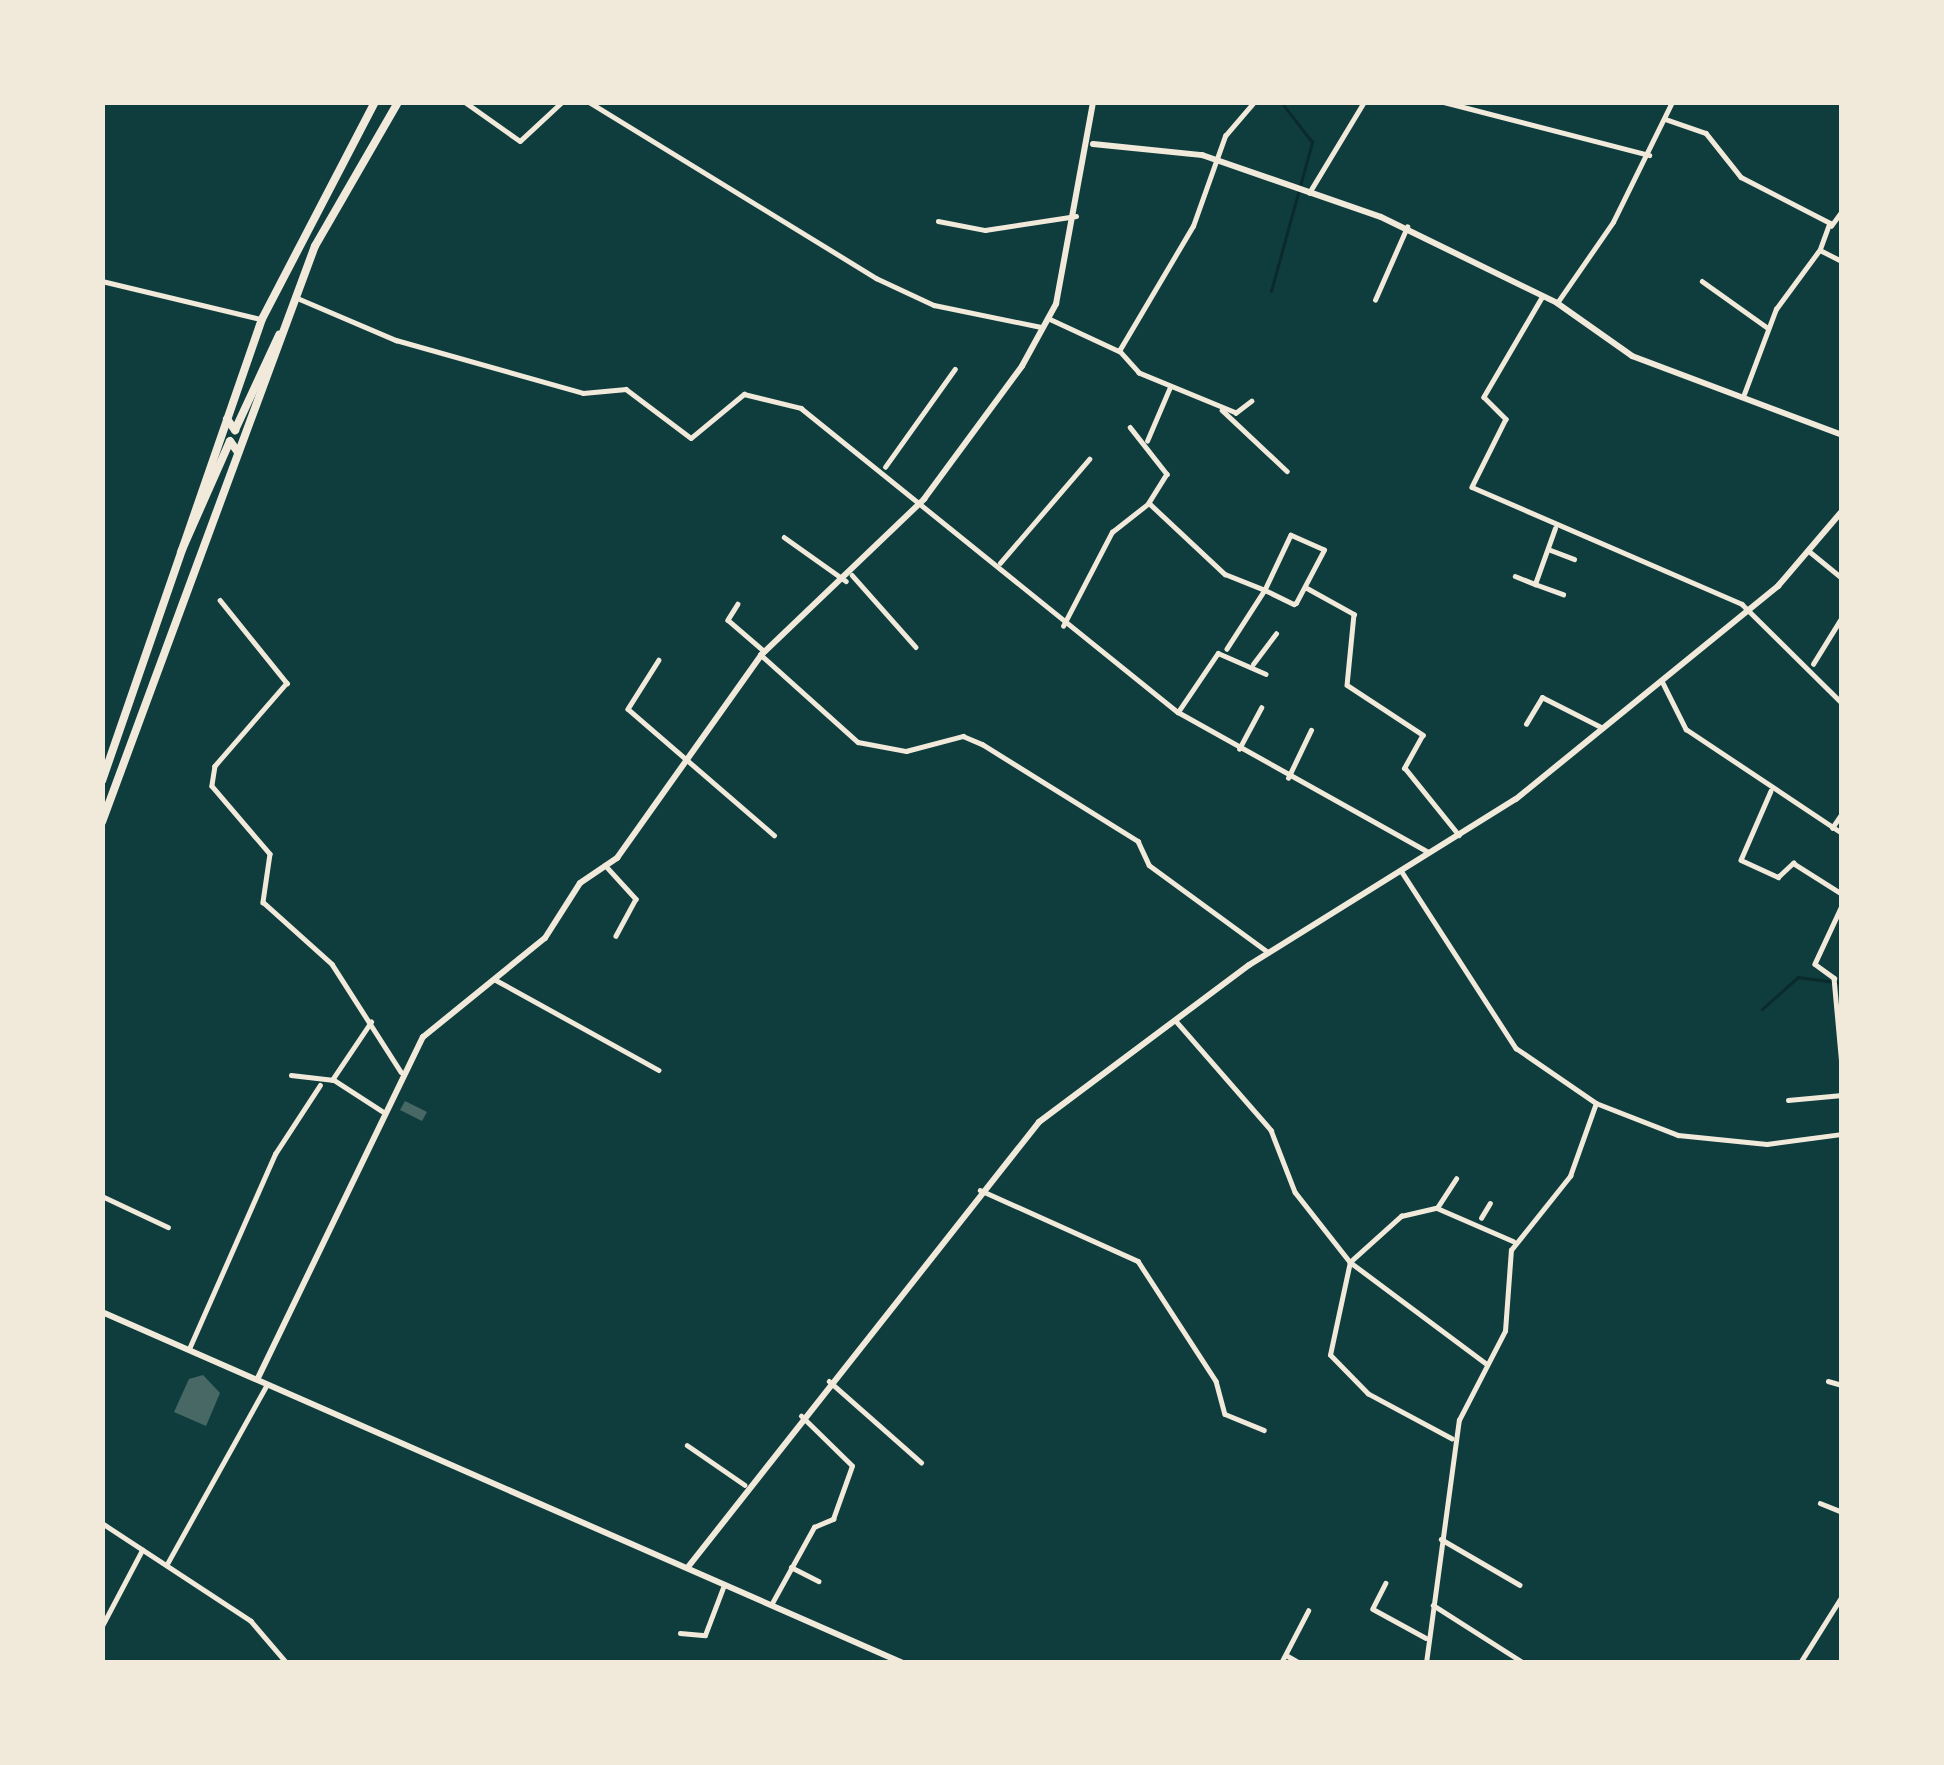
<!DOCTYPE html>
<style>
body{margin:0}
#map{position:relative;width:1944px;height:1765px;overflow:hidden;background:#0f3d3e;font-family:"Sofia Sans Condensed",sans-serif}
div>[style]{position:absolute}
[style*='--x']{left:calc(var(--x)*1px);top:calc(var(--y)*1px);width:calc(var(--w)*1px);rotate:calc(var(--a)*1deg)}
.stream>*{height:3px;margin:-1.5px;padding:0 1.5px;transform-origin:1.5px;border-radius:1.5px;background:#0a2a2b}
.building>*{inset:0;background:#486865}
.minor>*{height:4.5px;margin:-2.25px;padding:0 2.25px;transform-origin:2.25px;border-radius:2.25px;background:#f1e9da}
.tertiary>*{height:6px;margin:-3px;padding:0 3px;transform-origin:3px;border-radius:3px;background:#f1e9da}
.secondary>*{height:6px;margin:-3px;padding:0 3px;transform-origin:3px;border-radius:3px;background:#f1e9da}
.trunk>*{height:8px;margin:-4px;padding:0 4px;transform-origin:4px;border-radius:4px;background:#f1e9da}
span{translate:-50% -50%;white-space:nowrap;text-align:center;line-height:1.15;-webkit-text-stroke:12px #f1e9da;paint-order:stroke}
.frame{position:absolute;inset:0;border:105px solid #f1e9da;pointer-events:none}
</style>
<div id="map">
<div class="stream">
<i style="--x:1271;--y:291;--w:155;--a:-74.6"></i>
<i style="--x:1312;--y:142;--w:51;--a:-127.8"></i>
<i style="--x:1762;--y:1009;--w:48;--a:-41.6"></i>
<i style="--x:1798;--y:977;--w:44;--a:7.8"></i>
</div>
<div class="building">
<i style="clip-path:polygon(405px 1101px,427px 1112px,422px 1121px,400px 1110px)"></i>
<i style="clip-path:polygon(203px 1375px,220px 1393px,206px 1426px,174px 1412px,189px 1379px)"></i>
</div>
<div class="minor">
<i style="--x:465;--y:102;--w:67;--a:35.3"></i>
<i style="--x:520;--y:141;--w:57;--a:-42.9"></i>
<i style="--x:589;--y:102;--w:337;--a:31.5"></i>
<i style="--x:876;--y:278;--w:64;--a:25"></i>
<i style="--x:934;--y:305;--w:109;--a:11.6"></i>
<i style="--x:1444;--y:102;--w:212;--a:14.5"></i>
<i style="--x:1665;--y:119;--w:43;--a:18.9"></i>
<i style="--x:1706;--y:133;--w:56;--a:51.5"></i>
<i style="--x:1741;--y:177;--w:100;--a:27.3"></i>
<i style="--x:1830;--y:223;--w:29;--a:110"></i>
<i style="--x:1820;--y:250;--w:25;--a:27"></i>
<i style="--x:1309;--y:193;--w:106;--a:-58.9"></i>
<i style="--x:938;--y:221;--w:48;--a:10.8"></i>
<i style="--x:985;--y:230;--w:92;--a:-8.7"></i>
<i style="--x:1831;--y:226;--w:19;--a:-54"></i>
<i style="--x:102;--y:281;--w:163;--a:13.5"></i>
<i style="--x:1702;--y:281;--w:81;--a:35.5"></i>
<i style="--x:1543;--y:296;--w:117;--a:120.3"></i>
<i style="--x:1484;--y:397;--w:31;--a:45"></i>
<i style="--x:1506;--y:419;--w:76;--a:116.6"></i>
<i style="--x:1472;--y:487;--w:294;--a:23.4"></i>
<i style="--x:1742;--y:604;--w:141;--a:44.7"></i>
<i style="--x:295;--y:297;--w:110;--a:23.1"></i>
<i style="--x:396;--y:340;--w:194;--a:15.8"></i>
<i style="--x:583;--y:393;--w:43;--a:-5.3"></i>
<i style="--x:626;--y:389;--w:81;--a:37"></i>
<i style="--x:691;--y:438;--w:69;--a:-39.7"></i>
<i style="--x:744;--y:394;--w:59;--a:13.8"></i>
<i style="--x:801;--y:408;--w:484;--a:38.9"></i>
<i style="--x:1178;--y:712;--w:287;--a:29.2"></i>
<i style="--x:1375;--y:300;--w:80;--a:-66.3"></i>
<i style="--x:1557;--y:303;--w:98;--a:-55.3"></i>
<i style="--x:1613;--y:222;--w:134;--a:-63.8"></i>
<i style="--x:1050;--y:319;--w:76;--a:24.9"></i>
<i style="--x:1744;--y:394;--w:91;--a:-69.4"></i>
<i style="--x:1776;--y:309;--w:71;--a:-53.6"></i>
<i style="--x:1252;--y:401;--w:20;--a:143"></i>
<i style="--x:1236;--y:413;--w:105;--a:-157.6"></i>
<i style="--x:1139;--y:373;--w:30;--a:-132"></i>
<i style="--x:1119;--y:351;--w:145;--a:-59.4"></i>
<i style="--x:1193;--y:226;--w:96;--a:-70.4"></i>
<i style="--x:1225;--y:136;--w:45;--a:-49.5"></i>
<i style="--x:1222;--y:410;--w:89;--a:43.2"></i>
<i style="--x:1130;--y:427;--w:60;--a:51.8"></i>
<i style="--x:1167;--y:474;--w:34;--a:122"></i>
<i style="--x:1149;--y:503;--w:104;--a:43.1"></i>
<i style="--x:1225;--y:574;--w:43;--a:21.8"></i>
<i style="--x:1265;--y:590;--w:32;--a:26"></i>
<i style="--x:1294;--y:604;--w:2;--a:-27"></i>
<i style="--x:1296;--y:603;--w:60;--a:-62.2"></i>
<i style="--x:1324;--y:550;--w:36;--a:-156"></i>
<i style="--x:1291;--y:535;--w:61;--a:115.3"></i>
<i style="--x:1265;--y:590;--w:70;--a:122.8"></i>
<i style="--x:1147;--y:441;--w:59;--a:-66.9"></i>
<i style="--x:885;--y:467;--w:120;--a:-54.5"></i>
<i style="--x:784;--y:537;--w:76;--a:35.4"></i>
<i style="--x:1548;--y:549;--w:28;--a:21"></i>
<i style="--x:1809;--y:551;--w:43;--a:39.3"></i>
<i style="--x:1000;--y:563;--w:137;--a:-49.4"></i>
<i style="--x:852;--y:575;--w:96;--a:48.4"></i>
<i style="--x:1515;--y:576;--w:22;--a:22"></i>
<i style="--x:1535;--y:584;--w:59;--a:-70.3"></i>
<i style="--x:1535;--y:584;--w:30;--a:20"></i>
<i style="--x:1307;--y:588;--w:54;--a:29"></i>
<i style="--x:1354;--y:614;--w:71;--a:95.6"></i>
<i style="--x:1347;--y:685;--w:91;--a:33.3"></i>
<i style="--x:1423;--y:735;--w:38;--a:119"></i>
<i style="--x:1405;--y:768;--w:86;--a:51.1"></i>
<i style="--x:220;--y:600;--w:107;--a:51.1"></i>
<i style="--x:287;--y:683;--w:110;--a:130.9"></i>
<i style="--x:215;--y:766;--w:20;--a:99"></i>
<i style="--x:212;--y:786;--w:89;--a:49.5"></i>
<i style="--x:270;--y:854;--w:49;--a:98.3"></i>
<i style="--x:263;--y:902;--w:93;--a:41.9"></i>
<i style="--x:332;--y:964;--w:128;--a:57.4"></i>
<i style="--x:738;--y:604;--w:19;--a:122"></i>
<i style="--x:728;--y:620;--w:48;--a:40.7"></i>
<i style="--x:1063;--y:626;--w:106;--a:-62.5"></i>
<i style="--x:1112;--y:532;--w:47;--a:-38.1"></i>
<i style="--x:761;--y:655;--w:130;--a:41.9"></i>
<i style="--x:858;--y:742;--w:49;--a:10.6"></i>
<i style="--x:906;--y:751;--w:59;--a:-14.7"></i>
<i style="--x:963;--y:736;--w:21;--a:23"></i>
<i style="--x:982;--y:744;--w:184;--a:31.9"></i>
<i style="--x:1138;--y:841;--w:26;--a:65"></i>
<i style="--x:1149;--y:865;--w:147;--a:36.2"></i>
<i style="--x:659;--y:660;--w:58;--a:122.3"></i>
<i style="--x:628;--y:709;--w:193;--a:40.8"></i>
<i style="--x:1253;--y:664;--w:38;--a:-53"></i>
<i style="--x:1813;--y:664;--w:55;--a:-58.3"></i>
<i style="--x:1662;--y:681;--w:54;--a:63.4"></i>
<i style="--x:1686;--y:729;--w:187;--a:33.7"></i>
<i style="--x:1178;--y:712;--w:71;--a:-55.9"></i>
<i style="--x:1218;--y:653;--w:52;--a:23.6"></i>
<i style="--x:1526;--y:724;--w:31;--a:-59"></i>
<i style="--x:1542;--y:697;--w:68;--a:26.9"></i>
<i style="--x:1239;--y:749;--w:47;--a:-61.8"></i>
<i style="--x:1288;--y:778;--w:53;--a:-64.4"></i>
<i style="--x:1771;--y:791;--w:75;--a:113.5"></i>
<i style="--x:1741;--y:860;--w:41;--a:24.7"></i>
<i style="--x:1778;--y:877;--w:21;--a:-43"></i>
<i style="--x:1793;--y:863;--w:58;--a:32.3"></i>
<i style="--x:1832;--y:828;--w:18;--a:-56"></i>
<i style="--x:605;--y:865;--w:46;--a:47.6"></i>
<i style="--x:636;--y:899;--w:42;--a:118.4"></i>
<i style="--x:1402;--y:872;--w:210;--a:57.1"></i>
<i style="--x:1516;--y:1048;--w:97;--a:34.5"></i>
<i style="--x:1596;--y:1103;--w:88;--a:21.3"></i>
<i style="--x:1678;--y:1135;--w:89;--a:5.8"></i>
<i style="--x:1767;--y:1144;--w:76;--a:-7.6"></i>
<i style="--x:1842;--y:906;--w:64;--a:115"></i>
<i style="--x:1815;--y:964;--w:24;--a:36"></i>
<i style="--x:1834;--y:978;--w:88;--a:84.8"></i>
<i style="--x:494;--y:979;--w:188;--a:28.9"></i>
<i style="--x:1176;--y:1021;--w:145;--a:48.9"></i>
<i style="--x:1271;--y:1130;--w:66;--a:68.8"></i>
<i style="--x:1295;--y:1192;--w:89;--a:51.8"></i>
<i style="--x:1350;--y:1262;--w:69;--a:-42"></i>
<i style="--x:1401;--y:1216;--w:37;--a:-13"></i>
<i style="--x:1437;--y:1208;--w:83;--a:23.5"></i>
<i style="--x:291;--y:1075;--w:43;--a:6.6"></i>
<i style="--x:334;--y:1080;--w:57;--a:32.9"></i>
<i style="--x:332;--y:1080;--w:70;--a:-56.1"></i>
<i style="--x:1788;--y:1100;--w:54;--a:-5.3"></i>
<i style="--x:980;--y:1190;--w:173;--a:24.2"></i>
<i style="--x:1138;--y:1261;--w:143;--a:57"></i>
<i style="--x:1216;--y:1381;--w:34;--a:75"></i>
<i style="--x:1225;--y:1414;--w:42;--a:22.3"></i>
<i style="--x:102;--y:1196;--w:73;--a:25.2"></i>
<i style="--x:1437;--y:1208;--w:35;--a:-57"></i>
<i style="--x:1481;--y:1218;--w:17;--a:-59"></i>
<i style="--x:189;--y:1349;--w:213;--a:-66.2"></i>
<i style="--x:275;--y:1154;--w:82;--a:-56.9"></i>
<i style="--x:829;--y:1381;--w:123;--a:41.4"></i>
<i style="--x:1828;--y:1381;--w:15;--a:16"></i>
<i style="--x:1452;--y:1439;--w:95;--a:-151.8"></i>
<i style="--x:1368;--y:1394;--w:54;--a:-134.3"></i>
<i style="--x:1330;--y:1355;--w:95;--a:-77.9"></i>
<i style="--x:1350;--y:1262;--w:171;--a:36.7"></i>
<i style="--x:687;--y:1445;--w:70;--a:34.6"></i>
<i style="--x:1820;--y:1503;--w:24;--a:22"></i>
<i style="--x:102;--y:1523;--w:178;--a:33.3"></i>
<i style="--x:251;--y:1621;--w:55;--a:49.4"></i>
<i style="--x:1441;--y:1539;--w:91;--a:30.2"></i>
<i style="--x:167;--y:1564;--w:204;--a:-60.9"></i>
<i style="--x:791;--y:1567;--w:31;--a:27"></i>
<i style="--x:1386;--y:1583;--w:29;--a:117"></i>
<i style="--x:1373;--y:1609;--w:60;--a:28.7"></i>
<i style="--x:771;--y:1605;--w:89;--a:-61.1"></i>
<i style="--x:814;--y:1527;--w:21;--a:-23"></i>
<i style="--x:833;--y:1519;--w:56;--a:-70.3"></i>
<i style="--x:852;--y:1466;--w:71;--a:-135.6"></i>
<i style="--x:1433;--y:1605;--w:108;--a:32.5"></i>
<i style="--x:102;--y:1626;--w:86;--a:-62.2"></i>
<i style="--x:680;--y:1633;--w:25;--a:5"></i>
<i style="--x:705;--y:1635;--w:53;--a:-69.2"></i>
<i style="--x:1286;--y:1655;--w:16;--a:30"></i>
<i style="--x:1281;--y:1663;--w:59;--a:-62.6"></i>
<i style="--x:1426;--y:1663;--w:245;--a:-82.3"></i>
<i style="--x:1459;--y:1420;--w:100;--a:-62.7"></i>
<i style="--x:1505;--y:1331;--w:81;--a:-85.8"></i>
<i style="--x:1511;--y:1250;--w:95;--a:-51.4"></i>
<i style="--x:1570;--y:1176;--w:77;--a:-70.4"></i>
<i style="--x:1800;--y:1663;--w:79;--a:-57.9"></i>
</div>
<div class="tertiary">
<i style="--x:1093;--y:144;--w:110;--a:5.8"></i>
<i style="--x:1202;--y:155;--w:189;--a:19.1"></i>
<i style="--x:1381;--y:217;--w:196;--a:26"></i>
<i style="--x:1557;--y:303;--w:92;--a:35.2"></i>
<i style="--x:1632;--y:356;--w:224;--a:20.6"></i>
<i style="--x:258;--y:1378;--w:379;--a:-64.2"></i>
<i style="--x:423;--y:1037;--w:157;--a:-39.1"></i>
<i style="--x:545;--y:938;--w:65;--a:-57.5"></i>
<i style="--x:580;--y:883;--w:45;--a:-34"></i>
<i style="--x:617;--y:858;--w:249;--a:-54.6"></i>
<i style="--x:761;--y:655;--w:226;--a:-43.7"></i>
<i style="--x:924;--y:499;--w:165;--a:-53.6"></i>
<i style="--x:1022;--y:366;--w:71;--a:-61.3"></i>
<i style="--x:1056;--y:304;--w:205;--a:-79.6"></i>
<i style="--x:688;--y:1567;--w:567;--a:-51.73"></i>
<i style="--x:1039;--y:1122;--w:262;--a:-36.8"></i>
<i style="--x:1249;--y:965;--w:314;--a:-31.9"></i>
<i style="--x:1516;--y:799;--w:338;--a:-39.1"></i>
<i style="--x:1778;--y:586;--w:99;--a:-49.5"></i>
</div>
<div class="secondary">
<i style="--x:102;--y:1312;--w:875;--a:23.66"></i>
</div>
<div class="trunk">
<i style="--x:227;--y:419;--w:14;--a:54"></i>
<i style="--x:235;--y:430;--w:105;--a:-65.1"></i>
<i style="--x:181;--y:552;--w:121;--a:-66.2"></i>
<i style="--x:230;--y:441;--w:12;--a:55"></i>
<i style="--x:102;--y:781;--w:489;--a:-70.9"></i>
<i style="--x:262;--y:319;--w:245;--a:-62.5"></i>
<i style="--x:102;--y:822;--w:614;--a:-69.71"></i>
<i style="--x:315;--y:246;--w:166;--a:-60"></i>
</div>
<div class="frame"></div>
</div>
